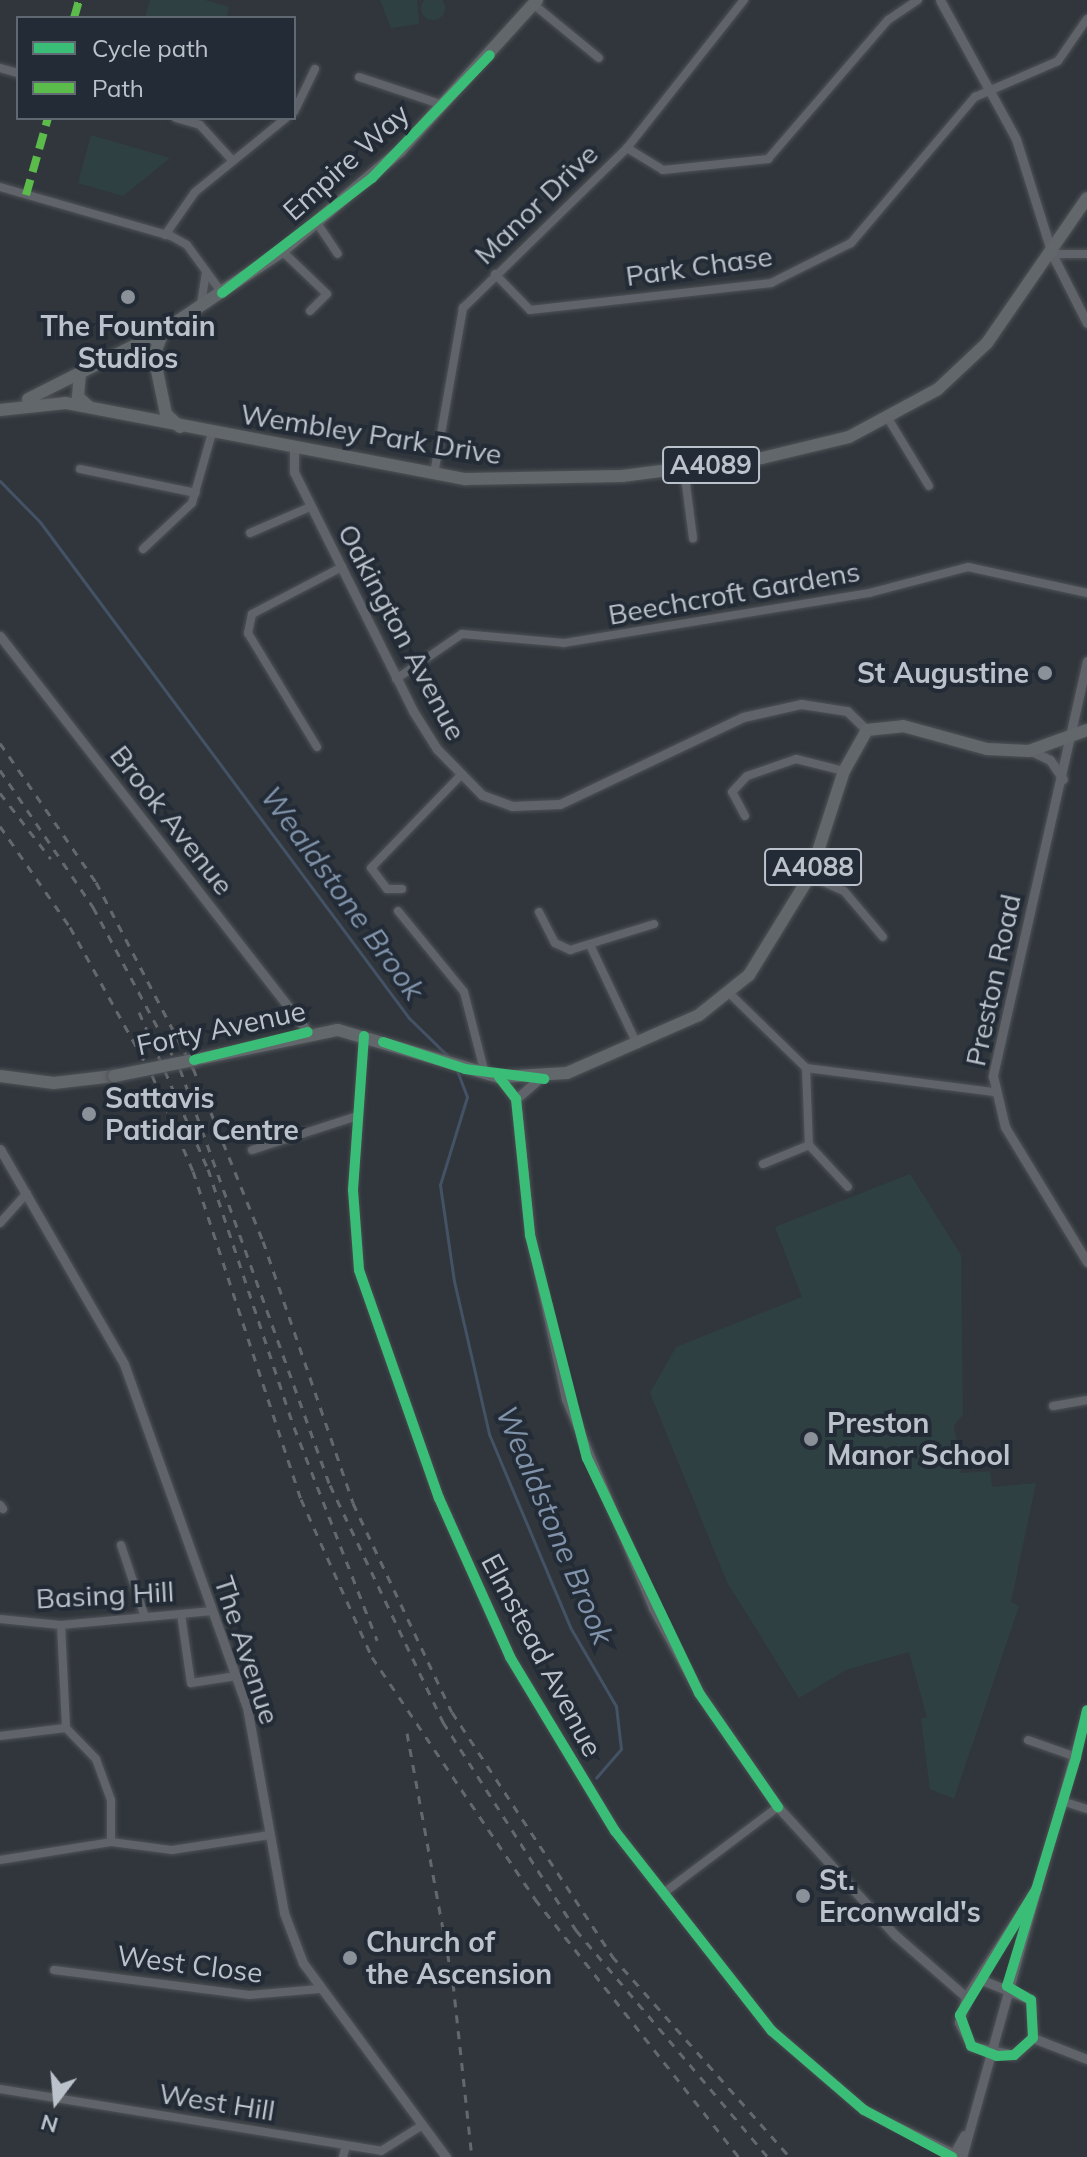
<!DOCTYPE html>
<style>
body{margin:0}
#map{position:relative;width:1087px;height:2157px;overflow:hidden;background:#30363c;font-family:Mulish,sans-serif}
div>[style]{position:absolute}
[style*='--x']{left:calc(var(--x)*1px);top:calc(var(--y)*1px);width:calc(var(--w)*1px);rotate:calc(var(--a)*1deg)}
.green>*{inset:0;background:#2e4042}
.round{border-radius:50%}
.stream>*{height:3px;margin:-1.5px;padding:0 1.5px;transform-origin:1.5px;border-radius:1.5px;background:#435265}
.roads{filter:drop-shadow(0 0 2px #4e5256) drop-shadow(0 0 2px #4e5256)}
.minor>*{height:8px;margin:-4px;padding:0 4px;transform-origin:4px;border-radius:4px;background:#60646a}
.tertiary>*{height:9px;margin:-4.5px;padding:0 4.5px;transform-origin:4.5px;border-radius:4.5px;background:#60646a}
.primary>*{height:12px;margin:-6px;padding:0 6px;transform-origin:6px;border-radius:6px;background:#62676b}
.rail>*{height:3px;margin-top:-1.5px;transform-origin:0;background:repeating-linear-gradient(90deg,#64686d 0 8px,transparent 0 16px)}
.bridges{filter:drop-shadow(0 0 2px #4d5258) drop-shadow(0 0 2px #4d5258)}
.primary-bridge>*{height:12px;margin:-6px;padding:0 6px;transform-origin:6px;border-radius:6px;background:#62676b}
.quiet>*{height:8px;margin-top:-4px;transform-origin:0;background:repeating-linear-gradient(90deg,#5cbc4b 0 16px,transparent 0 24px)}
.cycleway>*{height:10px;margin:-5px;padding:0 5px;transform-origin:5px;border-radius:5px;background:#3abd76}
.dots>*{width:22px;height:22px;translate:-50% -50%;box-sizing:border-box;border:4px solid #232c36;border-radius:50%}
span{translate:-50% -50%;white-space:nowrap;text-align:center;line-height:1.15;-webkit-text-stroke:8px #232c36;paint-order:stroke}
.shield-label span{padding:2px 6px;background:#232c36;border:2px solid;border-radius:6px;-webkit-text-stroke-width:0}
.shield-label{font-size:26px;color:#bcc2cb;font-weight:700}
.street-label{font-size:28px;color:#bcc2cb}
.poi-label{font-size:28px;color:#bcc2cb;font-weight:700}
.right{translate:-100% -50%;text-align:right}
.left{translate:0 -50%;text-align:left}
.water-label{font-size:30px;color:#8193aa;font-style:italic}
.legend{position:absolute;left:16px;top:16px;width:280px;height:104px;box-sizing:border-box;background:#232c36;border:2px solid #606872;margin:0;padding:10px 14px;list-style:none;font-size:24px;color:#bcc2cb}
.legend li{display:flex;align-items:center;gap:16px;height:40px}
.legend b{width:40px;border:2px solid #606872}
.north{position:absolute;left:16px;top:2061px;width:80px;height:80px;-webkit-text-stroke:6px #232c36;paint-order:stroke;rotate:196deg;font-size:22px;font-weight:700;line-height:32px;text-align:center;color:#bcc2cb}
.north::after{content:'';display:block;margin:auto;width:28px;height:36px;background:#bcc2cb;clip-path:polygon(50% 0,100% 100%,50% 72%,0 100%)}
</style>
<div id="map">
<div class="green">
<i class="round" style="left:421px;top:-4px;width:24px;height:24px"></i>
<i style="clip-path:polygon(150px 0,205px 0,229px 7px,226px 18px,145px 18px)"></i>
<i style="clip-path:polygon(380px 0,417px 0,419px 24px,391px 28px)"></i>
<i style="clip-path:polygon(91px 135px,170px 158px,123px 196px,78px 183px)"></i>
<i style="clip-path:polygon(910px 1174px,961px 1255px,963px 1415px,954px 1425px,961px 1473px,990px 1471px,992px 1487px,1036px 1483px,1011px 1602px,1019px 1606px,954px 1799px,930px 1789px,921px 1719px,927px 1717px,909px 1652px,846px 1670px,799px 1698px,727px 1582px,650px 1393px,676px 1347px,802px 1297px,775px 1227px)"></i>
</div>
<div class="stream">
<i style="--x:0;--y:481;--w:57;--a:45.7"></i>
<i style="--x:40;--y:522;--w:618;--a:53.35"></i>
<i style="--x:409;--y:1018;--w:57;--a:44.3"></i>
<i style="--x:456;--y:1068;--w:31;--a:69"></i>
<i style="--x:467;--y:1097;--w:92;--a:107.1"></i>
<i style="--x:440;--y:1185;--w:97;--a:81.7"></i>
<i style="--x:454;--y:1281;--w:157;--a:77.1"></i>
<i style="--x:489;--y:1434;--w:209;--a:67.2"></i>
<i style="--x:570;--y:1627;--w:91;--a:59.8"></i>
<i style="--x:616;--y:1706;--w:43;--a:83.4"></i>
<i style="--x:621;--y:1749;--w:38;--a:131"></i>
</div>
<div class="roads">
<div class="minor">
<i style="--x:533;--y:4;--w:85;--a:39.3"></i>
<i style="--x:0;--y:68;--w:19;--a:16"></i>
<i style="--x:359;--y:77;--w:89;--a:18.4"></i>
<i style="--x:294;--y:112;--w:48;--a:-64"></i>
<i style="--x:176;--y:118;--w:25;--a:16"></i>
<i style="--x:200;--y:125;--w:49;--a:47.5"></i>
<i style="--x:627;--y:148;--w:42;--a:31.4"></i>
<i style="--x:663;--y:170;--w:106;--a:-6"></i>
<i style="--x:768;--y:159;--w:184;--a:-49.2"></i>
<i style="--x:888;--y:20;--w:36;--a:-34"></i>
<i style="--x:0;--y:187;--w:178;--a:16"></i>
<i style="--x:171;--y:236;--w:18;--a:29"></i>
<i style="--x:187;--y:245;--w:59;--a:53.9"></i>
<i style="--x:317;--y:223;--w:37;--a:56"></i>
<i style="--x:165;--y:235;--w:52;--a:-55.1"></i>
<i style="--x:195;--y:192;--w:117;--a:-39.1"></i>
<i style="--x:282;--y:251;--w:62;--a:43.7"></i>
<i style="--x:327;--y:294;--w:24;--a:135"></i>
<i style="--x:1052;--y:254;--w:35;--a:0"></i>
<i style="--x:495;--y:274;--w:50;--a:45.8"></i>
<i style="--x:530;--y:310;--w:243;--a:-6.4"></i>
<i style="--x:771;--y:283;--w:89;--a:-26.6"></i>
<i style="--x:851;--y:243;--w:192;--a:-49.7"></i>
<i style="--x:975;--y:97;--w:90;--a:-23.4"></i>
<i style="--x:1058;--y:61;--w:51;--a:-55.4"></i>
<i style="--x:201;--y:304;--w:33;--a:-81"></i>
<i style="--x:889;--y:420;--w:77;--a:58.8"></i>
<i style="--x:80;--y:469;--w:118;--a:11.7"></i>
<i style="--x:684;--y:469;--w:70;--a:82.6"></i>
<i style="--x:434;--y:474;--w:169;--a:-80.1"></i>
<i style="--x:463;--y:308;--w:229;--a:-44.3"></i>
<i style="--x:627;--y:148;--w:189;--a:-51.7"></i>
<i style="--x:250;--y:533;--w:65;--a:-23.4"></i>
<i style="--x:143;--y:549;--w:67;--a:-43.2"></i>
<i style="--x:192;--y:503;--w:73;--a:-74.1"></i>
<i style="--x:396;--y:679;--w:80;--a:-34.3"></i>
<i style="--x:462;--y:634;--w:102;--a:5"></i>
<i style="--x:564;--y:643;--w:309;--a:-9.3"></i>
<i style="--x:869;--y:593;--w:102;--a:-14.7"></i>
<i style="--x:968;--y:567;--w:122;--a:12.3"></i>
<i style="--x:317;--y:747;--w:133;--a:-121.2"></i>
<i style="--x:248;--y:633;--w:19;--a:-78"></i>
<i style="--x:252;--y:614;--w:102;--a:-27.6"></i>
<i style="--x:745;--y:816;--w:27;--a:-118"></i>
<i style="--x:732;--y:792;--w:22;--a:-47"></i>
<i style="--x:747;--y:776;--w:52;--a:-19.1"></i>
<i style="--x:796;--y:759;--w:49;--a:14"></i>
<i style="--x:810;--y:876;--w:37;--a:24"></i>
<i style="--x:844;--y:891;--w:60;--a:49.7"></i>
<i style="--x:402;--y:889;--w:15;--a:180"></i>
<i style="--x:387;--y:889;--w:26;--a:-127"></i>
<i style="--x:371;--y:868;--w:128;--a:-45.9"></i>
<i style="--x:398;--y:911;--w:104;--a:50.8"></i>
<i style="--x:464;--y:992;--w:85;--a:75.6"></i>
<i style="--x:539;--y:912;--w:35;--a:63"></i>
<i style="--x:555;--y:943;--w:17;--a:25"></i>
<i style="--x:570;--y:950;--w:88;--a:-17.2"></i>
<i style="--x:590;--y:945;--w:110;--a:64.6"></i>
<i style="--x:730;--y:994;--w:106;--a:44.2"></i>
<i style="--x:364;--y:1036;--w:154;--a:94.1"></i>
<i style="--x:353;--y:1190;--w:80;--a:85.7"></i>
<i style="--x:359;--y:1270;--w:242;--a:70.7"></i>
<i style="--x:439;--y:1498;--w:174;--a:65.9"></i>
<i style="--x:510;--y:1657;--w:203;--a:58.9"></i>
<i style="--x:615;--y:1831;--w:254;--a:51.9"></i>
<i style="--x:772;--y:2031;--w:121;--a:40.7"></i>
<i style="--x:864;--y:2110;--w:99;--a:25.8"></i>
<i style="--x:806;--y:1068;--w:190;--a:7.3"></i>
<i style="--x:806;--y:1068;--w:77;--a:87.8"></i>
<i style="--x:809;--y:1145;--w:57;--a:47.1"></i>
<i style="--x:252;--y:1150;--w:110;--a:-17.9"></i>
<i style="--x:763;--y:1164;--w:50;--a:-22.4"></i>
<i style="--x:0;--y:1223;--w:40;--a:-48"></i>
<i style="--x:1053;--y:1406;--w:35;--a:-10"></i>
<i style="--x:0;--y:1505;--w:5;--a:53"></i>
<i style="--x:121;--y:1545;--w:76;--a:71.6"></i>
<i style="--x:181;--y:1614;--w:70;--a:81.8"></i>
<i style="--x:191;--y:1683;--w:46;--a:-8.8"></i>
<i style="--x:0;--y:1619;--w:61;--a:5.6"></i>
<i style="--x:61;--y:1625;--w:152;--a:-5.3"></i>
<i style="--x:61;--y:1625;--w:103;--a:87.2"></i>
<i style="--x:66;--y:1728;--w:43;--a:45.9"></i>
<i style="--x:96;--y:1759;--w:44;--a:69.9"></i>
<i style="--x:111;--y:1800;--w:42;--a:90"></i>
<i style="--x:0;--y:1736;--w:66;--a:-6.9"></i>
<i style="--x:1028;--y:1740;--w:51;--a:19.5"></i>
<i style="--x:1062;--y:1801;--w:26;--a:18"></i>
<i style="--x:0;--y:1860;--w:112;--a:-9.2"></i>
<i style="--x:111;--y:1842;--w:62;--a:7.5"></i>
<i style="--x:172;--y:1850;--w:99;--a:-8.7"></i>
<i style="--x:665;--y:1892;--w:141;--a:-37"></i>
<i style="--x:54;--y:1970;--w:197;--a:7.3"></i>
<i style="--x:249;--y:1995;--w:70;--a:-4.9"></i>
<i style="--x:0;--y:2089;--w:386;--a:9.2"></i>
<i style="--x:381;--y:2151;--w:47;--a:-32"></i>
<i style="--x:343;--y:2157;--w:12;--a:-76"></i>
</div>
<div class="tertiary">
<i style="--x:940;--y:0;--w:158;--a:61.3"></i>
<i style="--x:1016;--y:139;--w:121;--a:72.6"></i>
<i style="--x:1052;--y:254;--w:77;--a:63.1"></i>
<i style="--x:294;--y:448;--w:24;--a:90"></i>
<i style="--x:294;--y:472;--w:267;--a:63.5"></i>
<i style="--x:413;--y:711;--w:45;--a:57.7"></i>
<i style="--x:437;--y:749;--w:64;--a:45.6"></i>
<i style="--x:482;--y:795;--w:32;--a:20"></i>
<i style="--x:512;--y:806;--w:48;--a:-2.4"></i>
<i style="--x:560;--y:804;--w:203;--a:-25.4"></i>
<i style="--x:743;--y:717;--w:59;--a:-12.6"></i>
<i style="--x:801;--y:704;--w:47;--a:8.7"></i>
<i style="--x:847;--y:711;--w:28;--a:44"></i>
<i style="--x:0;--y:636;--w:502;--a:52.13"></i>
<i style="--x:1087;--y:661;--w:426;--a:102.8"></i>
<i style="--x:993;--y:1076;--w:52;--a:76.8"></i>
<i style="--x:1005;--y:1127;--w:158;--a:58.7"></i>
<i style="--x:1031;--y:751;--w:21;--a:25"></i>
<i style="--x:1050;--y:760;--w:23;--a:56"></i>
<i style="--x:499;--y:1077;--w:28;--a:52"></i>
<i style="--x:516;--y:1099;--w:137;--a:84.1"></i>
<i style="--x:530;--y:1235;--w:168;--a:77.6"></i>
<i style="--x:566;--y:1399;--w:226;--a:67.4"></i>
<i style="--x:653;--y:1608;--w:97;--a:61.6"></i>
<i style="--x:699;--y:1693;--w:139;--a:55.3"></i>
<i style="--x:778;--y:1807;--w:173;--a:47.6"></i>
<i style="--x:895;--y:1935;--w:94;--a:41.1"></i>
<i style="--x:516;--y:1099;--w:29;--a:-41"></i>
<i style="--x:0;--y:1149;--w:248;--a:60"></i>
<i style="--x:124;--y:1364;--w:364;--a:70.3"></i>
<i style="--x:247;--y:1707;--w:209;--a:79.8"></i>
<i style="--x:284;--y:1913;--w:53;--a:69.2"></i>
<i style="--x:303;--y:1963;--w:241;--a:53.6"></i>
<i style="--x:982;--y:1980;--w:53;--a:22.2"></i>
<i style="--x:1031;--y:2000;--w:38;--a:87"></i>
<i style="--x:1033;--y:2038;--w:25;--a:138"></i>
<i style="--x:1014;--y:2055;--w:44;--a:-168.2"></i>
<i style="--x:971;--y:2046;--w:27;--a:-117"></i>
<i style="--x:959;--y:2022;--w:26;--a:-74"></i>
<i style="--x:966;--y:1997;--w:126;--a:-57.3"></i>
<i style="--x:1033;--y:2038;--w:58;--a:21.3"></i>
<i style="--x:952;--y:2157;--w:25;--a:-61"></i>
<i style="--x:962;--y:2157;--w:464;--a:-74.4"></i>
</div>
<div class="primary">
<i style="--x:163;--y:332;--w:26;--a:111"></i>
<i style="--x:154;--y:356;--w:59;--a:78.3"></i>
<i style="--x:166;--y:414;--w:19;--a:43"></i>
<i style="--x:80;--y:373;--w:24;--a:95"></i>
<i style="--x:78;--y:397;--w:15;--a:42"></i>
<i style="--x:28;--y:399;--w:151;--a:-26.7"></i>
<i style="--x:163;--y:331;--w:143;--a:-33.9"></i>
<i style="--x:282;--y:251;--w:155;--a:-40.3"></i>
<i style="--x:400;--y:151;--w:204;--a:-47.8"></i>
<i style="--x:0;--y:410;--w:66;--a:-6.1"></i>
<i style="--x:66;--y:403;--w:407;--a:10.8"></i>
<i style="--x:466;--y:479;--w:156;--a:-1.1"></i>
<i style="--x:622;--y:476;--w:141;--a:-7.3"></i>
<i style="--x:762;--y:458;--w:89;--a:-13.6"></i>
<i style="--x:849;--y:437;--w:101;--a:-28.3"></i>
<i style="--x:938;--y:389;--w:67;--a:-43.2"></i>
<i style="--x:987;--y:343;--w:176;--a:-55.4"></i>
<i style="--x:194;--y:1060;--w:147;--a:-11.8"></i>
<i style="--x:338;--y:1030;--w:168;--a:16.3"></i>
<i style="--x:499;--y:1077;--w:68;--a:-3.4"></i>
<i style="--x:567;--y:1073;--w:144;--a:-23.7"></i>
<i style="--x:699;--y:1015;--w:64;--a:-38.7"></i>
<i style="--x:749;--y:975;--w:116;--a:-58.4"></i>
<i style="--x:810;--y:876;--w:110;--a:-72.1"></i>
<i style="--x:844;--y:771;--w:47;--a:-60.7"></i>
<i style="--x:867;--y:730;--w:36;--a:-6"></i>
<i style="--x:903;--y:726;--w:87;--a:15.3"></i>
<i style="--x:987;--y:749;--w:42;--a:2.7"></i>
<i style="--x:1029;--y:751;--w:62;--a:-19.9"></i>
<i style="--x:0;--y:1076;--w:54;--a:7.4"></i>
<i style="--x:54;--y:1083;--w:60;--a:-6.7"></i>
</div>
</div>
<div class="rail">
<i style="--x:0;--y:743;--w:169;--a:55.4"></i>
<i style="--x:96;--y:882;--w:210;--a:62.5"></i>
<i style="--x:193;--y:1068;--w:187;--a:68"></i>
<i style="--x:263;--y:1241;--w:277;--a:71"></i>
<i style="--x:353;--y:1503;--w:231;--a:64.7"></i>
<i style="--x:452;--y:1712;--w:292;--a:56.7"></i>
<i style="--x:612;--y:1956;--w:268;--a:48.5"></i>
<i style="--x:0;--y:770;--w:166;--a:55.8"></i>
<i style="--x:93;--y:907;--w:184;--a:61.8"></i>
<i style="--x:180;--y:1069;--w:442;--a:70.2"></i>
<i style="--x:330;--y:1485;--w:263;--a:64.5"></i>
<i style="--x:443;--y:1722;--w:247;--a:57.4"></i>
<i style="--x:576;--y:1930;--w:297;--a:49.8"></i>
<i style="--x:0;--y:793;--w:83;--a:52.3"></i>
<i style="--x:0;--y:826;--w:123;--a:55.3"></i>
<i style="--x:70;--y:927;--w:169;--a:61"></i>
<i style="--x:152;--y:1075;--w:104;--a:66.9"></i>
<i style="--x:193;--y:1171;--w:345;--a:71.8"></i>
<i style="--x:301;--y:1499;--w:173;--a:65.8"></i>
<i style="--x:372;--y:1657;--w:292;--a:56"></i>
<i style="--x:535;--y:1899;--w:329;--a:51.7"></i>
<i style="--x:139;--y:1012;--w:171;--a:66.3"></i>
<i style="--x:208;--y:1169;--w:272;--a:71.6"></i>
<i style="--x:294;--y:1427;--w:229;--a:68.7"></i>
<i style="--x:407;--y:1733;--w:254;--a:79.6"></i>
<i style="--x:453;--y:1983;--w:175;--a:83.8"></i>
</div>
<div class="bridges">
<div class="primary-bridge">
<i style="--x:114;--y:1076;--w:82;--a:-11.3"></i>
</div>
</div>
<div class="quiet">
<i style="--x:74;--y:18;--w:19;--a:-74"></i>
<i style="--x:26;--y:195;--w:80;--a:-74.1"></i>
</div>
<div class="cycleway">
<i style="--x:222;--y:293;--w:189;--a:-37.5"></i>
<i style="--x:372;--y:178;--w:170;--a:-46.2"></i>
<i style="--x:364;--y:1036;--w:154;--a:94.1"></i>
<i style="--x:353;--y:1190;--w:80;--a:85.7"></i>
<i style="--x:359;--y:1270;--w:242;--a:70.7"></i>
<i style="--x:439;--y:1498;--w:174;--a:65.9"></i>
<i style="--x:510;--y:1657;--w:203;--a:58.9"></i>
<i style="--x:615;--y:1831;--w:254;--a:51.9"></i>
<i style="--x:772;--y:2031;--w:121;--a:40.7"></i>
<i style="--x:864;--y:2110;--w:100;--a:28.1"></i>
<i style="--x:383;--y:1042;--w:86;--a:18.2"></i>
<i style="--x:465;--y:1069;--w:80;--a:7.2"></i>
<i style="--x:194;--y:1060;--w:117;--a:-13.8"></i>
<i style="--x:499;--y:1077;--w:28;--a:52"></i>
<i style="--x:516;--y:1099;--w:137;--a:84.1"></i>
<i style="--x:530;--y:1235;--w:230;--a:75.7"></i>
<i style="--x:587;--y:1458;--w:260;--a:64.5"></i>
<i style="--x:699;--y:1693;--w:139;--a:55.3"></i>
<i style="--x:1037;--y:1888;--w:149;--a:121.2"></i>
<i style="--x:960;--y:2015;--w:33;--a:70"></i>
<i style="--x:971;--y:2046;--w:28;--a:21"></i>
<i style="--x:997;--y:2056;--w:17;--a:-3"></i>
<i style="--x:1014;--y:2055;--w:25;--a:-42"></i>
<i style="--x:1033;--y:2038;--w:38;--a:-93"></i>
<i style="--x:1031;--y:2000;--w:28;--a:-150"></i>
<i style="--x:1007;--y:1986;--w:239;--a:-73.2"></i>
<i style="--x:1076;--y:1757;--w:48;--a:-76.8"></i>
</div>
<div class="dots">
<i style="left:128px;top:297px;background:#8b9199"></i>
<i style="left:1045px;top:673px;background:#8b9199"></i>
<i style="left:89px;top:1114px;background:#8b9199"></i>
<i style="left:811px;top:1439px;background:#8b9199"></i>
<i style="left:803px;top:1896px;background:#8b9199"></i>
<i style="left:350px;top:1958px;background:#8b9199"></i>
</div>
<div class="shield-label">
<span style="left:711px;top:465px">A4089</span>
<span style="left:813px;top:867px">A4088</span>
</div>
<div class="street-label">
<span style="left:346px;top:162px;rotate:-42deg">Empire Way</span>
<span style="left:536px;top:204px;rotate:-44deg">Manor Drive</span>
<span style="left:699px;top:266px;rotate:-8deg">Park Chase</span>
<span style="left:371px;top:434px;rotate:9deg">Wembley Park Drive</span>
<span style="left:734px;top:593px;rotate:-10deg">Beechcroft Gardens</span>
<span style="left:402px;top:632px;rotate:62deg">Oakington Avenue</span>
<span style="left:172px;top:820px;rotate:52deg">Brook Avenue</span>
<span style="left:993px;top:980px;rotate:-78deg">Preston Road</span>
<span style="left:221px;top:1028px;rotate:-12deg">Forty Avenue</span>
<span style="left:105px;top:1595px;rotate:-3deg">Basing Hill</span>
<span style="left:247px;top:1650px;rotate:72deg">The Avenue</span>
<span style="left:542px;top:1655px;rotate:62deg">Elmstead Avenue</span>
<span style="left:190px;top:1964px;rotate:7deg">West Close</span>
<span style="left:217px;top:2102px;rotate:9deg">West Hill</span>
</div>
<div class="poi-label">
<span style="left:128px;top:342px">The Fountain<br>Studios</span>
<span class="right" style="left:1029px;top:673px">St Augustine</span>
<span class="left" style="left:105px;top:1114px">Sattavis<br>Patidar Centre</span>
<span class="left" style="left:827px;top:1439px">Preston<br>Manor School</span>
<span class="left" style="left:819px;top:1896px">St.<br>Erconwald's</span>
<span class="left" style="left:366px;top:1958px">Church of<br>the Ascension</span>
</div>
<div class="water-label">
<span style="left:343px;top:893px;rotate:54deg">Wealdstone Brook</span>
<span style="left:555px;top:1525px;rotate:67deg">Wealdstone Brook</span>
</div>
<ul class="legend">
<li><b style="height:10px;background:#3abd76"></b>Cycle path</li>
<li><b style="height:10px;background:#5cbc4b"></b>Path</li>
</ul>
<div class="north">N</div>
</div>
